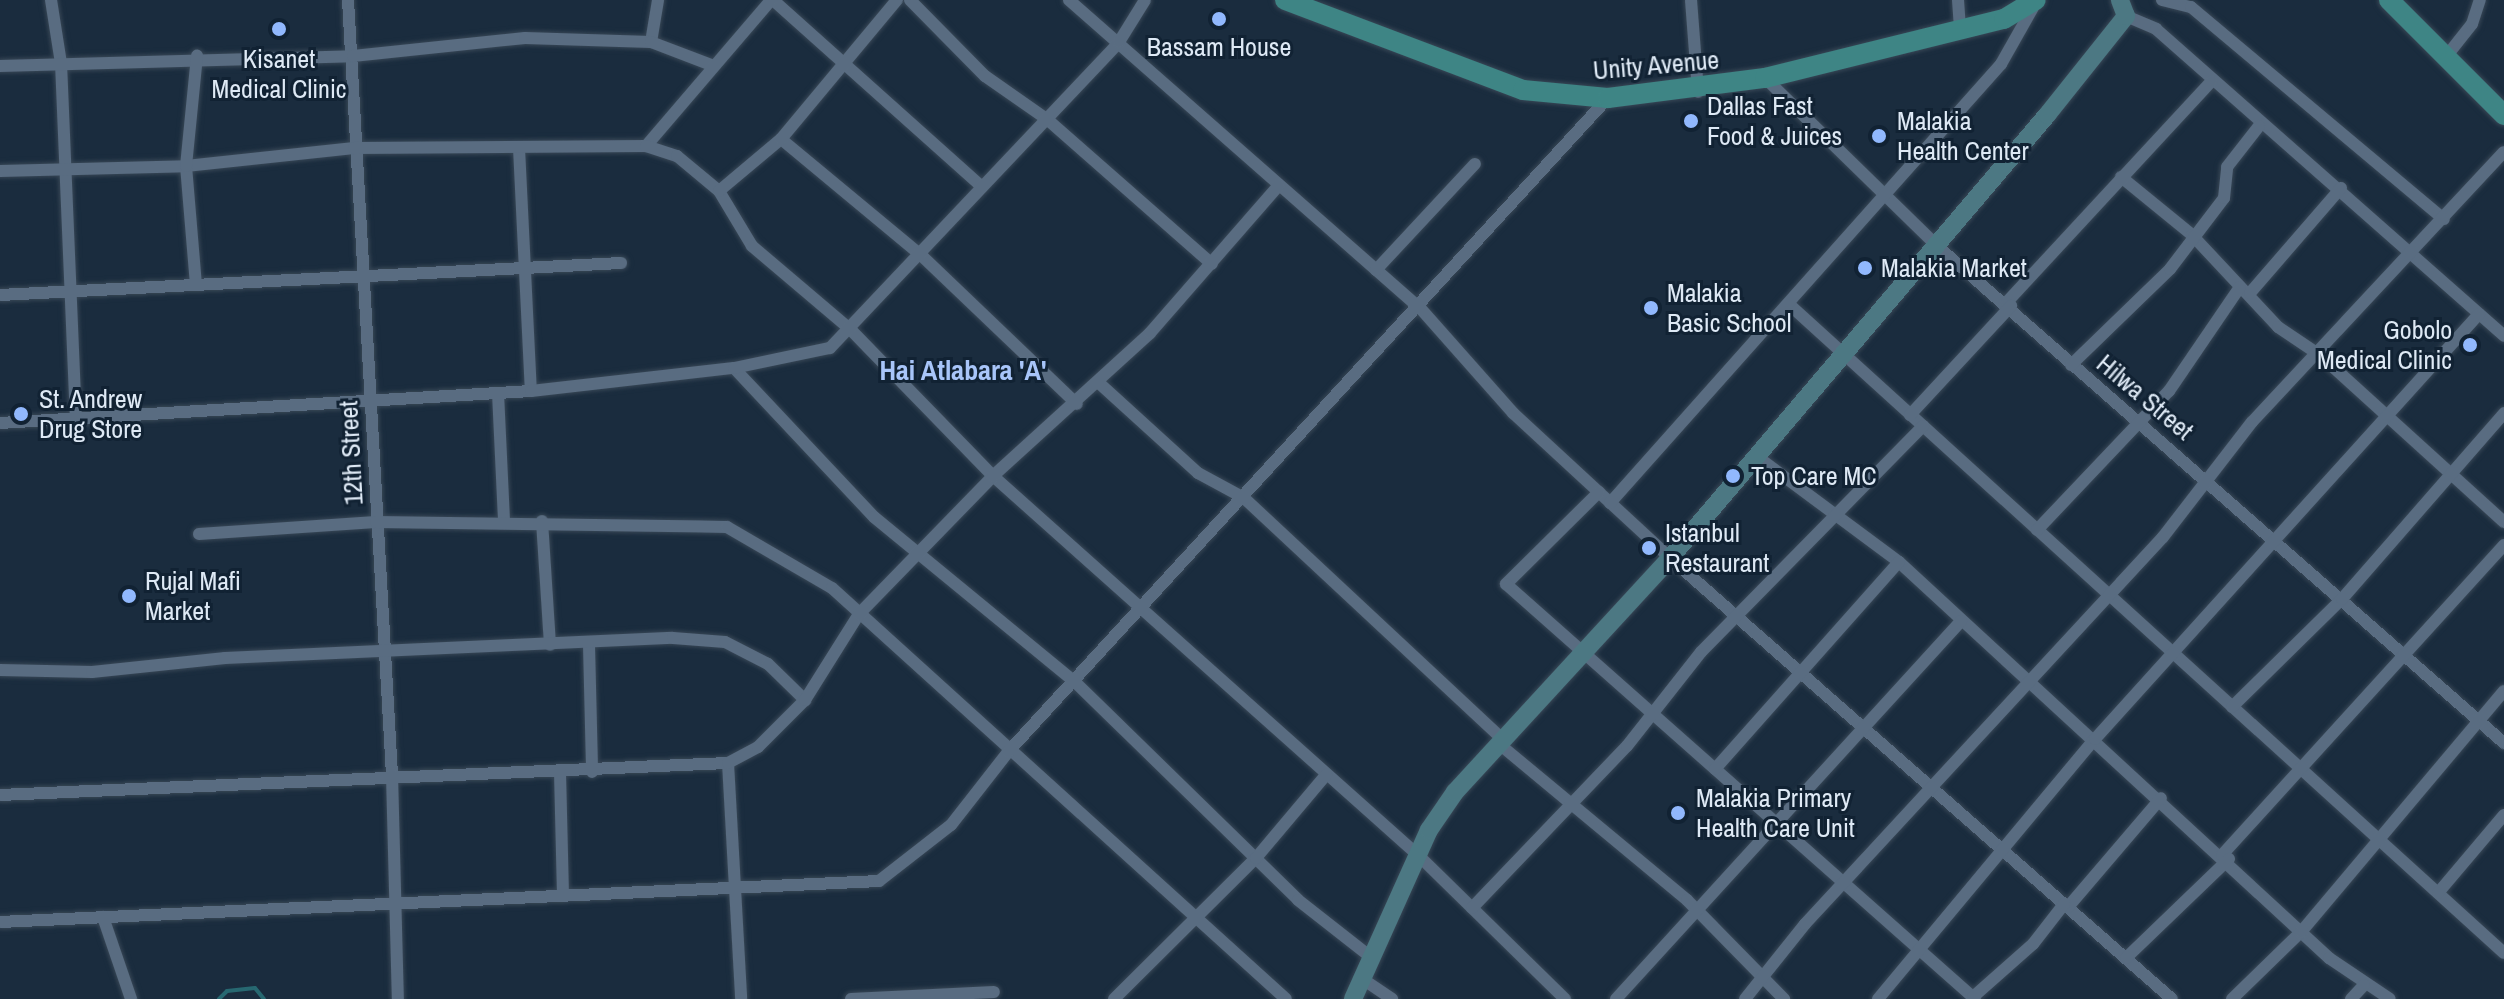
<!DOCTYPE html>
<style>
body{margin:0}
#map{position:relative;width:2504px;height:999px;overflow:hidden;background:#1a2c3e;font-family:"Archivo Narrow",sans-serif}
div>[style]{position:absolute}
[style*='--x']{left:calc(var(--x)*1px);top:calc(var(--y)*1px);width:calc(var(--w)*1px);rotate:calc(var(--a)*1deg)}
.stream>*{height:4px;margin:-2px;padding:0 2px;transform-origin:2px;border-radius:2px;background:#276871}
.roads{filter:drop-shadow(0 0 2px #384756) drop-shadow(0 0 2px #384756)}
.street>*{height:12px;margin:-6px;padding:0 6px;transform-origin:6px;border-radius:6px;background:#596c81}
.secondary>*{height:18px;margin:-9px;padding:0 9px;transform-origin:9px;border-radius:9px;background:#4c7883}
.primary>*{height:20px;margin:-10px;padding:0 10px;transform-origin:10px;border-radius:10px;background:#3e8585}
.dots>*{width:22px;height:22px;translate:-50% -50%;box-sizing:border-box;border:4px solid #123;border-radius:50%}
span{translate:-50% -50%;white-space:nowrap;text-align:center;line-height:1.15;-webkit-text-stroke:6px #123;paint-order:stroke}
.poi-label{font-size:26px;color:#dee9f5}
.left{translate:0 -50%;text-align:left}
.right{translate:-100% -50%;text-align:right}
.street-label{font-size:26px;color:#dee9f5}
.neighbourhood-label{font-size:28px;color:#a8c5f9;font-weight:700}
</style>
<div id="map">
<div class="stream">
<i style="--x:219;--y:999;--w:11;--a:-45"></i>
<i style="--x:227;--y:991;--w:28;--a:-6"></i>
<i style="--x:255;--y:988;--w:14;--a:51"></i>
</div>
<div class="roads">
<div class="street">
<i style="--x:51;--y:0;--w:64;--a:81"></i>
<i style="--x:61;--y:63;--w:358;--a:87.6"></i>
<i style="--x:348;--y:0;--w:776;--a:86.75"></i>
<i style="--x:392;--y:775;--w:224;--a:88.5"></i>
<i style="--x:773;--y:0;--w:280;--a:41.8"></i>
<i style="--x:910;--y:0;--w:107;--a:45.4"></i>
<i style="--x:985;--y:76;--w:77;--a:34.9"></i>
<i style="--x:1048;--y:120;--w:218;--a:41.3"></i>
<i style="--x:1069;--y:0;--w:468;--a:41.3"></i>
<i style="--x:1421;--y:309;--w:139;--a:48.5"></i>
<i style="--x:1513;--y:413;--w:214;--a:42.7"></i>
<i style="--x:1670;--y:558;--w:668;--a:41.3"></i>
<i style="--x:1691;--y:0;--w:92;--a:85.6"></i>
<i style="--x:1958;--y:0;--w:30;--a:86"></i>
<i style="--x:2162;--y:0;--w:30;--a:14"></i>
<i style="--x:2191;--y:7;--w:330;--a:40"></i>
<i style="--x:2126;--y:16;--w:33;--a:23"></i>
<i style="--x:2156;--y:29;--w:464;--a:41.4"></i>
<i style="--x:651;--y:42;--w:43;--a:-80.5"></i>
<i style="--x:2445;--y:58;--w:43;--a:-51.5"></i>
<i style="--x:2472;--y:24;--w:25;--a:-72"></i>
<i style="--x:0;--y:66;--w:353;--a:-1.6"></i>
<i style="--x:353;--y:56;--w:173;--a:-6"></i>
<i style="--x:525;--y:38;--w:126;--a:1.8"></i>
<i style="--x:651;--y:42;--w:67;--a:20.9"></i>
<i style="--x:1765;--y:78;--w:238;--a:44.3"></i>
<i style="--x:1935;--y:244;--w:757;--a:41.25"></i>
<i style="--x:781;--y:139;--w:183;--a:39.7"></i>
<i style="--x:922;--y:256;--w:214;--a:43.7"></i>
<i style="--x:646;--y:146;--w:192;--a:-49.4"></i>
<i style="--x:519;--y:148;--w:243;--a:87.2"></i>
<i style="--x:0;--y:171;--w:186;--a:-1.5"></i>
<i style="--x:186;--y:166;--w:169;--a:-6.1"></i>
<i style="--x:354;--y:148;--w:292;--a:-0.4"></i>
<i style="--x:646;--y:146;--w:33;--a:18"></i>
<i style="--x:677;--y:156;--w:55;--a:39.8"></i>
<i style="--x:719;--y:191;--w:64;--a:59"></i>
<i style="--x:752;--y:246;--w:130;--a:40.3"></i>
<i style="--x:851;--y:330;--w:204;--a:45.8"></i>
<i style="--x:993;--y:476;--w:572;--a:41.74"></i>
<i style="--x:1420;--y:857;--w:203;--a:44.4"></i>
<i style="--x:2121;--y:177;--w:92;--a:39.2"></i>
<i style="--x:2192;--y:235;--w:126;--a:46.9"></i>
<i style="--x:2278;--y:327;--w:52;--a:34"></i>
<i style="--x:2321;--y:356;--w:247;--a:42.2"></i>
<i style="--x:719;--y:191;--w:81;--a:-40"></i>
<i style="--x:781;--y:139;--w:181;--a:-50.2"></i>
<i style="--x:1376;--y:270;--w:145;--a:-47"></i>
<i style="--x:196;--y:285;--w:119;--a:-94.8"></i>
<i style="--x:186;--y:166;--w:111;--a:-84.3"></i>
<i style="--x:2250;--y:293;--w:139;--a:-49.1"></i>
<i style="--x:0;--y:295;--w:622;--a:-2.95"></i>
<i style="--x:2007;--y:302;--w:300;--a:-47.2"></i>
<i style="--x:1792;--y:307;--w:961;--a:42.22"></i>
<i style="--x:2071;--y:365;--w:138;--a:-44.1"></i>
<i style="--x:2170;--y:269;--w:89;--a:-52.7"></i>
<i style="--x:2224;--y:198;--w:31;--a:-84"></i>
<i style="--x:2227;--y:167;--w:52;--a:-52"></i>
<i style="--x:734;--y:368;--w:204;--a:46.8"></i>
<i style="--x:874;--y:517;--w:261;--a:39.4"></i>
<i style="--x:1076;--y:683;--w:310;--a:44.3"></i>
<i style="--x:1298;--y:900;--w:94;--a:38.1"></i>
<i style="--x:1099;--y:383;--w:134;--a:42.3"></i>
<i style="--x:1198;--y:473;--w:52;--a:28.5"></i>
<i style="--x:1244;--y:498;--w:353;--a:43"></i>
<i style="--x:498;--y:393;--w:128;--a:87.3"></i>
<i style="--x:1910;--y:415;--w:149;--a:-47.2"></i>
<i style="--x:0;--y:423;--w:532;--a:-3.45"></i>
<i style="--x:531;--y:391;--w:204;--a:-6.5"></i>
<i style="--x:734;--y:368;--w:98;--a:-11.8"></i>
<i style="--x:830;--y:348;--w:421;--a:-46.6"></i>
<i style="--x:1119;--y:42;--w:49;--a:-58.2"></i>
<i style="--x:1755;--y:455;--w:179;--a:36.6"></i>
<i style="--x:1899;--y:562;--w:585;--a:42.64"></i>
<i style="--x:2329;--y:958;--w:73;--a:33.9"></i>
<i style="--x:1599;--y:492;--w:131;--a:135.3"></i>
<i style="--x:1506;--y:584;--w:626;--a:41.5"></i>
<i style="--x:1610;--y:503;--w:588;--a:-48.31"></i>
<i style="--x:2001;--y:64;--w:69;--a:-60.5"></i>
<i style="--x:542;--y:521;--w:124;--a:86.3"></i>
<i style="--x:2037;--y:530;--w:192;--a:-46.5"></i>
<i style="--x:2169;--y:391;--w:126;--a:-55.7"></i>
<i style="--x:199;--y:534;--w:177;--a:-3.9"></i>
<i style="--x:376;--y:522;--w:351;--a:0.8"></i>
<i style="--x:727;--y:527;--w:121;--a:30.2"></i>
<i style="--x:832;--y:588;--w:612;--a:42.15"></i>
<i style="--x:589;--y:645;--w:127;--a:88.6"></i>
<i style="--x:0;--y:670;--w:92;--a:1.2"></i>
<i style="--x:92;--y:672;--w:134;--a:-6"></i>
<i style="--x:225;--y:658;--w:448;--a:-2.6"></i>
<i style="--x:673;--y:638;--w:52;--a:4.4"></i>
<i style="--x:725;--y:642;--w:48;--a:27.1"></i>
<i style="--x:768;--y:664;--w:52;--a:44.2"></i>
<i style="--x:2232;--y:707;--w:154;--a:-44.5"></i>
<i style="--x:2342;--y:599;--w:247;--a:-48.9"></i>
<i style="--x:1498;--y:743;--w:246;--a:39.7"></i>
<i style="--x:1687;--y:900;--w:139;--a:45.6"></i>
<i style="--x:728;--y:763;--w:236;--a:86.8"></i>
<i style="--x:1715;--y:769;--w:277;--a:-48.4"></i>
<i style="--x:560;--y:772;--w:122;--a:88.6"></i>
<i style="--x:0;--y:795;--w:729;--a:-2.52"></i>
<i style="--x:728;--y:763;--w:34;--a:-28"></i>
<i style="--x:758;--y:747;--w:66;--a:-45"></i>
<i style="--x:805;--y:700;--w:102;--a:-57.9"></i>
<i style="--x:859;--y:614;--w:192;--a:-45.8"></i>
<i style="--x:993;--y:476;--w:212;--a:-42.3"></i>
<i style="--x:1150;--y:333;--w:196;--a:-48.9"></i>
<i style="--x:2222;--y:855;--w:419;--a:-47.7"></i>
<i style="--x:2438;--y:893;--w:102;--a:-49.8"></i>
<i style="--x:2068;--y:907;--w:143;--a:-49.5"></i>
<i style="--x:1472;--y:908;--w:224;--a:-46.3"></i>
<i style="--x:1627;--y:746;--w:120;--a:-51.8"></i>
<i style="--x:1701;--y:652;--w:317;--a:-45.5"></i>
<i style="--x:103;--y:917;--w:87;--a:71.1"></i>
<i style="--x:0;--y:922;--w:880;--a:-2.67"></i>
<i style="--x:879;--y:881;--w:91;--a:-37.9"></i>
<i style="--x:951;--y:825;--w:93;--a:-52"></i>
<i style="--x:1008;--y:752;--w:888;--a:-47.47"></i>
<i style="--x:2126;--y:958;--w:143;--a:-43.9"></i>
<i style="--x:1364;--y:980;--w:34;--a:34"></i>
<i style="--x:1973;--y:997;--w:80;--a:-41.5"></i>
<i style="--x:2033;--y:944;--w:51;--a:-52.2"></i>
<i style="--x:851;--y:999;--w:143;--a:-2.8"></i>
<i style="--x:1114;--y:999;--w:200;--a:-44.8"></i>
<i style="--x:1256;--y:858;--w:109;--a:-49.9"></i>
<i style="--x:1616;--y:999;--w:512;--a:-47.61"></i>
<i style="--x:1745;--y:999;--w:96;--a:-51.3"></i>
<i style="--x:1805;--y:924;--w:527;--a:-47.23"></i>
<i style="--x:2163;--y:537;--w:145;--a:-52.3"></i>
<i style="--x:2252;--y:422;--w:369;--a:-47"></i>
<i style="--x:1878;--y:999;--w:339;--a:-50.2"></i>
<i style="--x:2095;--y:739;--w:573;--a:-47.9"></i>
<i style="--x:2232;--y:999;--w:96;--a:-44.2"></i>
<i style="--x:2301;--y:932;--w:315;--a:-49.9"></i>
<i style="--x:2351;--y:999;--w:19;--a:-47"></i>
</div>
<div class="secondary">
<i style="--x:1353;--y:999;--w:185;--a:-65.8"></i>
<i style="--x:1429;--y:830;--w:46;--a:-55.6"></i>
<i style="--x:1455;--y:792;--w:318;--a:-47.4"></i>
<i style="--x:1670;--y:558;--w:582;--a:-49.6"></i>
<i style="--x:2047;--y:115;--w:127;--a:-51.4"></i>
<i style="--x:2126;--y:16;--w:17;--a:-111"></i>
</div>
<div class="primary">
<i style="--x:1285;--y:0;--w:254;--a:20.7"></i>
<i style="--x:1523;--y:90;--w:85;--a:5.4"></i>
<i style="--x:1608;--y:98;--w:158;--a:-7.3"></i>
<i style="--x:1765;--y:78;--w:246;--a:-13.9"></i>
<i style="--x:2004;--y:19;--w:37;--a:-31"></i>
<i style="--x:2389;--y:0;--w:163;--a:45"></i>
</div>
</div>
<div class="dots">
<i style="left:1219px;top:19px;background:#91b8fd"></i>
<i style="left:279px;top:29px;background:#91b8fd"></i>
<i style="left:1691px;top:121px;background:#91b8fd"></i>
<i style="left:1879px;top:136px;background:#91b8fd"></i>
<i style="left:1865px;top:268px;background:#91b8fd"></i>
<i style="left:1651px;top:308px;background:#91b8fd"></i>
<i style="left:2470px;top:345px;background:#91b8fd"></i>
<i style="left:21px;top:414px;background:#91b8fd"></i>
<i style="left:1733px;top:476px;background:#91b8fd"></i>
<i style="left:1649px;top:548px;background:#91b8fd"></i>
<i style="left:129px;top:596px;background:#91b8fd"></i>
<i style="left:1678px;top:813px;background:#91b8fd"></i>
</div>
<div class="poi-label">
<span style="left:1219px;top:47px">Bassam House</span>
<span style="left:279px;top:74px">Kisanet<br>Medical Clinic</span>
<span class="left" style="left:1707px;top:121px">Dallas Fast<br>Food &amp; Juices</span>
<span class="left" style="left:1897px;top:136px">Malakia<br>Health Center</span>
<span class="left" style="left:1881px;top:268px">Malakia Market</span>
<span class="left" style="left:1667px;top:308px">Malakia<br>Basic School</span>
<span class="right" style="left:2452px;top:345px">Gobolo<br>Medical Clinic</span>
<span class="left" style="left:39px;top:414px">St. Andrew<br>Drug Store</span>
<span class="left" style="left:1751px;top:476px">Top Care MC</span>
<span class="left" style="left:1665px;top:548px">Istanbul<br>Restaurant</span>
<span class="left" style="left:145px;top:596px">Rujal Mafi<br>Market</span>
<span class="left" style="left:1696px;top:813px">Malakia Primary<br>Health Care Unit</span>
</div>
<div class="street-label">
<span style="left:1656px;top:65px;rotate:-5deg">Unity Avenue</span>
<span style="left:2145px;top:397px;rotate:40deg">Hilwa Street</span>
<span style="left:351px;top:453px;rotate:-93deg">12th Street</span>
</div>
<div class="neighbourhood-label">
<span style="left:963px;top:370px">Hai Atlabara 'A'</span>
</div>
</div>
